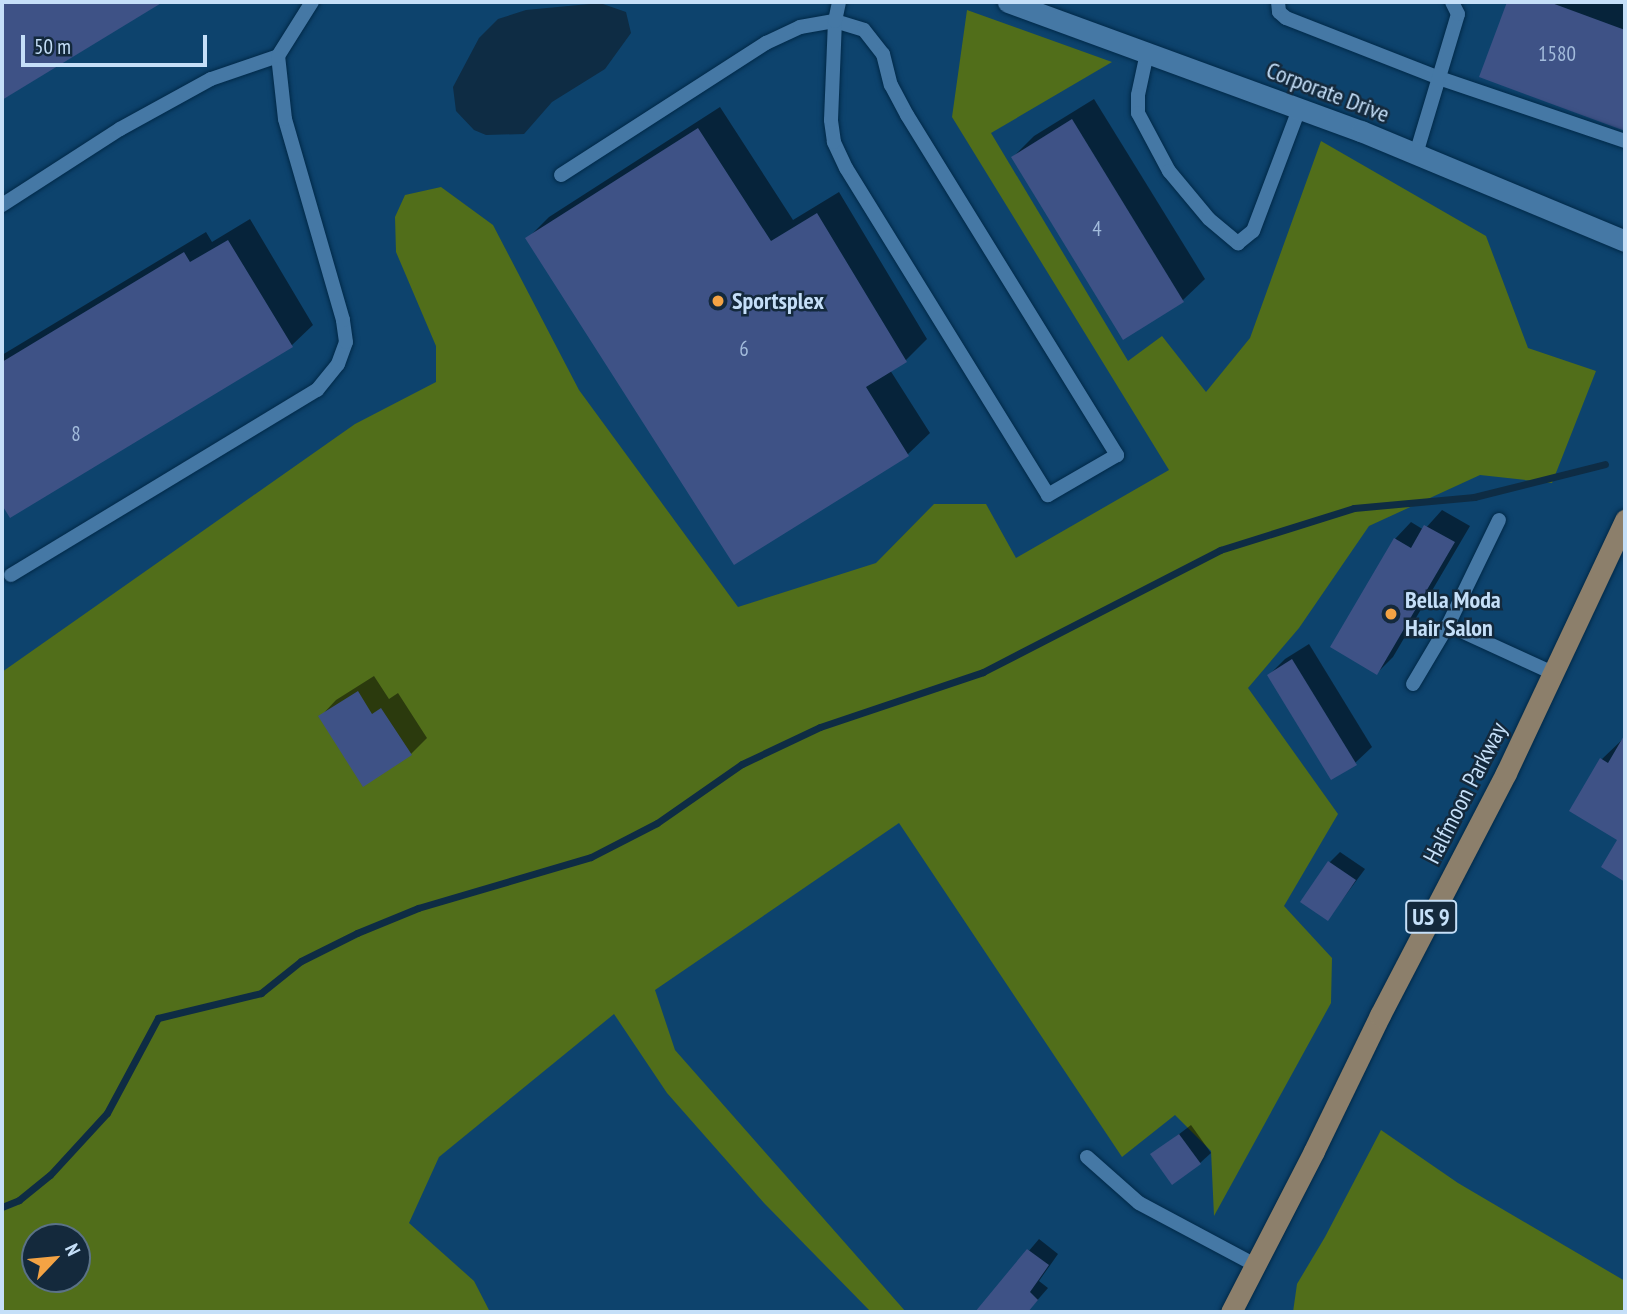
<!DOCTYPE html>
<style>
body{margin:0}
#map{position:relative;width:1627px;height:1314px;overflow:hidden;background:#0d436d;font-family:"PT Sans Narrow",sans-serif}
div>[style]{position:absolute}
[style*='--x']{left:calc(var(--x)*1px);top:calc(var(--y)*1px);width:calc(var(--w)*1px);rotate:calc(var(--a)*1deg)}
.green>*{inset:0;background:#516e1a}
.water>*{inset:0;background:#0e2c44}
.shadow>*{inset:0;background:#0007}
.stream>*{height:7px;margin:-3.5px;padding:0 3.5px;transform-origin:3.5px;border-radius:3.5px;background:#0e2c44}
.building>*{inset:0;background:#3e5286}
.roads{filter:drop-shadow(0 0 2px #002948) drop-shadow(0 0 2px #002948)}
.service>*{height:14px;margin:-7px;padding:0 7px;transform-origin:7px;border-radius:7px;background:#4578a5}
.minor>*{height:21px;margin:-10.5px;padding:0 10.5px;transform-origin:10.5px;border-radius:10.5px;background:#4578a5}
.primary>*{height:21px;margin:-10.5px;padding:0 10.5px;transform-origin:10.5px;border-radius:10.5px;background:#8c7f6b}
.dots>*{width:19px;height:19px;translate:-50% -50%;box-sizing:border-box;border:4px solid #14293c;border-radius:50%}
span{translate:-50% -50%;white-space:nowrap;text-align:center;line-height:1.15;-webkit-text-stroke:5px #14293c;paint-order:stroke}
.number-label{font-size:21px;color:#a3bcdc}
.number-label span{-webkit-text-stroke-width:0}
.shield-label span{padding:2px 5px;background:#14293c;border:2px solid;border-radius:5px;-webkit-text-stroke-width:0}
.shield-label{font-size:23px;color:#c5dff8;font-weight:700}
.street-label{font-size:24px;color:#c5dff8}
.poi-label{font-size:24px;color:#c5dff8;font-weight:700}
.left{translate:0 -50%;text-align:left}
.frame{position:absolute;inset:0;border:4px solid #c5dff8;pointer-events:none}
.north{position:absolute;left:21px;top:1223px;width:70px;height:70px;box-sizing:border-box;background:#14293c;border:2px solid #5b7287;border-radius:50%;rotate:64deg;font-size:19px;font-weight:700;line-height:28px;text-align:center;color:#c5dff8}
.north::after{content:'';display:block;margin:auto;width:24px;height:32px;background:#f4a344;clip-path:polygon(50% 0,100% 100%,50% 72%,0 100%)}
.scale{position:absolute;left:21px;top:35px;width:186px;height:32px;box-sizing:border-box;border:4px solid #c5dff8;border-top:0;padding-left:9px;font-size:21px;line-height:24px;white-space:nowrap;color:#c5dff8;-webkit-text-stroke:5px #14293c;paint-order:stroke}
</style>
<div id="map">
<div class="green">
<i style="clip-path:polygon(evenodd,967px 10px,1112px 62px,991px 133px,1128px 361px,1162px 336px,1206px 392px,1250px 338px,1321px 141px,1486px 236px,1528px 348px,1596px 371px,1552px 483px,1480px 475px,1369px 526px,1299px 628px,1248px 688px,1338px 814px,1284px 906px,1332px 958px,1331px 1003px,1214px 1216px,1211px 1151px,1175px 1115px,1122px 1157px,899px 823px,655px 990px,675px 1050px,906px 1312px,871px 1312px,764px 1203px,667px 1093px,614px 1014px,439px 1157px,409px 1223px,474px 1281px,490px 1312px,2px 1312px,2px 672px,355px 424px,436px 382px,436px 346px,396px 252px,395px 217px,405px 195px,441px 187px,493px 225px,579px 390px,738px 607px,876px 563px,934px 504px,986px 504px,1016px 558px,1169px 470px,952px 117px,967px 10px,35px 1237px,77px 1237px,77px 1279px,35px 1279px,35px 1237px)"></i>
<i style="clip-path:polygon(1381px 1130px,1458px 1183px,1625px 1281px,1625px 1312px,1293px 1312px,1297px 1284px,1325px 1237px)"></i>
</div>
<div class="water">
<i style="clip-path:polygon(600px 3px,626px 12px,631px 33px,605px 69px,552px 102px,524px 134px,486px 135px,474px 130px,456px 111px,453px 87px,479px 38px,498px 19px,526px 10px)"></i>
</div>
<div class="shadow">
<i style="clip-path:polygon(2px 2px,154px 2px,146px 10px,2px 98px)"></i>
<i style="clip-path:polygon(1509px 2px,1625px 2px,1625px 129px,1482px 76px)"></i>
<i style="clip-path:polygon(1094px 99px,1205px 279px,1183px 300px,1124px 337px,1013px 157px,1034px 136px)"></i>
<i style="clip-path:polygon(720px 107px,793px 220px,839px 192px,927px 339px,906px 360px,890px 370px,930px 433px,908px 454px,735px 562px,527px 239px,549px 217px)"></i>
<i style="clip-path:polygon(250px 219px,313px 325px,291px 346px,10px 516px,2px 502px,2px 355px,206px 232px,212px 242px)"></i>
<i style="clip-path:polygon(1442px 510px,1470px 526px,1393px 657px,1377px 673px,1332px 646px,1395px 539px,1411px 522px,1424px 530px)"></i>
<i style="clip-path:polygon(1309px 644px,1372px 747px,1355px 763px,1269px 675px,1285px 659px)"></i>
<i style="clip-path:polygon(374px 676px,389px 699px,398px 693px,427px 738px,411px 754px,320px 717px,336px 700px)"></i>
<i style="clip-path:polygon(1625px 737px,1625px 880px,1604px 867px,1620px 840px,1602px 759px)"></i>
<i style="clip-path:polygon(1340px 852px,1365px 869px,1328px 919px,1329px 863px)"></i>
<i style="clip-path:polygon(1191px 1125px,1211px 1153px,1200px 1163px,1152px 1155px)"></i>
<i style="clip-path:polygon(1039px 1239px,1058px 1254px,1039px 1281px,1048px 1288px,1027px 1312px,984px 1312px,980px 1309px)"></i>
</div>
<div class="stream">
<i style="--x:2;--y:1207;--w:18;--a:-22"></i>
<i style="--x:19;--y:1200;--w:40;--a:-39"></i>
<i style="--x:50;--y:1175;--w:84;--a:-47.4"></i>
<i style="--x:107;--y:1113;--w:108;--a:-61.8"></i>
<i style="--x:158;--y:1018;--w:106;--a:-13.6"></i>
<i style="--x:261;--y:993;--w:51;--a:-38.7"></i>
<i style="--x:301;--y:961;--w:63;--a:-26.6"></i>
<i style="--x:357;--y:933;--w:66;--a:-22.3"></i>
<i style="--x:418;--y:908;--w:180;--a:-16.4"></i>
<i style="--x:591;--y:857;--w:74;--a:-27.3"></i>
<i style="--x:657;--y:823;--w:103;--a:-34.8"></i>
<i style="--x:742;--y:764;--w:86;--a:-25.4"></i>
<i style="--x:820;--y:727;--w:172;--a:-18.6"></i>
<i style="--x:983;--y:672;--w:267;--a:-27.2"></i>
<i style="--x:1220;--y:550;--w:140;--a:-17.4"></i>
<i style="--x:1354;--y:508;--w:121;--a:-5.2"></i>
<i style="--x:1474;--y:497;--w:135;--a:-14.1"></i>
</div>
<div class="building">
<i style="clip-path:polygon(2px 2px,163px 2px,2px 100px)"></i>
<i style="clip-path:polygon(1507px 2px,1549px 2px,1625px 30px,1625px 131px,1479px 77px)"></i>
<i style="clip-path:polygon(1072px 119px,1184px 302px,1123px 340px,1011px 157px)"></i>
<i style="clip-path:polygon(698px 128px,771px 241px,817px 213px,907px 362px,866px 387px,909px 456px,734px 565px,525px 238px)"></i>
<i style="clip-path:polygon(228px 240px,293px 347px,10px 518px,2px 505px,2px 362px,184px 252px,190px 262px)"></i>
<i style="clip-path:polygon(1424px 525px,1455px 542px,1377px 675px,1330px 647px,1394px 538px,1411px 548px)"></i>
<i style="clip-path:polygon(1292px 659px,1357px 765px,1331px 780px,1267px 675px)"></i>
<i style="clip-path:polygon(358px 691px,372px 714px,381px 708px,412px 755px,363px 787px,318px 716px)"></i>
<i style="clip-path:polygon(1625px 734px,1625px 882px,1601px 867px,1617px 840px,1569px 811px,1600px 758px,1608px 763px)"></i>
<i style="clip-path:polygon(1328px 861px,1356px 880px,1328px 921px,1300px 902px)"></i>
<i style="clip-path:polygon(1179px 1134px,1201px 1164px,1172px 1185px,1150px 1154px)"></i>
<i style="clip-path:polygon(1027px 1249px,1049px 1265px,1030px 1292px,1038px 1300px,1028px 1312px,975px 1312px)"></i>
</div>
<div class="roads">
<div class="service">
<i style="--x:1278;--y:2;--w:10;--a:84"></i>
<i style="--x:1279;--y:12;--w:9;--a:41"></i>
<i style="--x:1286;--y:18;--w:164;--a:21.4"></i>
<i style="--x:1439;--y:78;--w:196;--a:18.7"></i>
<i style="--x:1147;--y:53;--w:43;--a:102.1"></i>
<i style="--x:1138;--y:95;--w:18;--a:90"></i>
<i style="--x:1138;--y:113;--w:66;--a:61.9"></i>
<i style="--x:1169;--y:171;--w:62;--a:50.2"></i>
<i style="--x:1209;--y:219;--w:38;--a:40"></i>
<i style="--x:1238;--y:243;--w:19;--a:-39"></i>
<i style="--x:1253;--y:231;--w:130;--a:-69.3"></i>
<i style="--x:1416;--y:154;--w:146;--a:-73.3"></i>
<i style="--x:1458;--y:14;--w:13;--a:-117"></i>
<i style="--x:561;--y:175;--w:244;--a:-32.8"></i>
<i style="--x:766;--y:43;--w:38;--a:-25"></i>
<i style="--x:800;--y:27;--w:36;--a:-10"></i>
<i style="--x:835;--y:21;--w:30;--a:17"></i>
<i style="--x:864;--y:30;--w:31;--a:52"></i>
<i style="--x:883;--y:54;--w:32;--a:76"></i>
<i style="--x:891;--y:85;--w:34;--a:62"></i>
<i style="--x:907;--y:115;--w:400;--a:58.3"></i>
<i style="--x:1117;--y:455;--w:80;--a:149.9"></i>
<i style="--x:1048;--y:495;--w:384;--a:-121.7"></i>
<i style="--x:846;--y:168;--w:29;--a:-115"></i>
<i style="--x:834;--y:142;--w:22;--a:-98"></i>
<i style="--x:831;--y:120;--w:99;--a:-87.7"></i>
<i style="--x:835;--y:21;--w:19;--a:-78"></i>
<i style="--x:2;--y:205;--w:140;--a:-32.8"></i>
<i style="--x:120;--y:129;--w:104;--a:-28.8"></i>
<i style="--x:211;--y:79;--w:71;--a:-18.9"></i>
<i style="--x:1499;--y:520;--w:117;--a:115.9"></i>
<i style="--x:1448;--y:625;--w:115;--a:24.6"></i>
<i style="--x:11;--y:575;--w:358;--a:-31.2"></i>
<i style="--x:317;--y:390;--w:33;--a:-51"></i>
<i style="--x:338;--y:364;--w:23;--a:-70"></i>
<i style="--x:346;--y:342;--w:22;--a:-98"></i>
<i style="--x:343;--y:320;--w:209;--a:-106.1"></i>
<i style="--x:285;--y:119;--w:63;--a:-96.3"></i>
<i style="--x:278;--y:56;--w:64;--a:-57.8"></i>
<i style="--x:1413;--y:684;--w:69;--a:-59.3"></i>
<i style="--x:1087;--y:1157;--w:69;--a:41.5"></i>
<i style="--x:1139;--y:1203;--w:132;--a:28.1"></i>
</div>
<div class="minor">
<i style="--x:1008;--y:2;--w:376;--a:20.1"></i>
<i style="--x:1361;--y:131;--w:286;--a:22.6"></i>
</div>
<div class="primary">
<i style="--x:1231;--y:1312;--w:181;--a:-62.7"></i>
<i style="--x:1314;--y:1151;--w:151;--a:-64.1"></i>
<i style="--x:1380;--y:1015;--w:273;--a:-62.5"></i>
<i style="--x:1506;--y:773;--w:280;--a:-64.8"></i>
</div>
</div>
<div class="dots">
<i style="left:718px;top:301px;background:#f4a344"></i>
<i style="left:1391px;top:614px;background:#f4a344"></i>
</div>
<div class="number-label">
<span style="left:1557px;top:54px">1580</span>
<span style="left:1097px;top:229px">4</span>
<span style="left:744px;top:349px">6</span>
<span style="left:76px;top:434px">8</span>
</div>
<div class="shield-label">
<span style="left:1431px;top:917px">US 9</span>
</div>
<div class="street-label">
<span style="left:1328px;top:92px;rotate:21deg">Corporate Drive</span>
<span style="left:1465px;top:793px;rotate:-63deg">Halfmoon Parkway</span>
</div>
<div class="poi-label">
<span class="left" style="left:732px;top:301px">Sportsplex</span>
<span class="left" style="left:1405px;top:614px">Bella Moda<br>Hair Salon</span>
</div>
<div class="frame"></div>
<div class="north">N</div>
<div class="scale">50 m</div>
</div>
